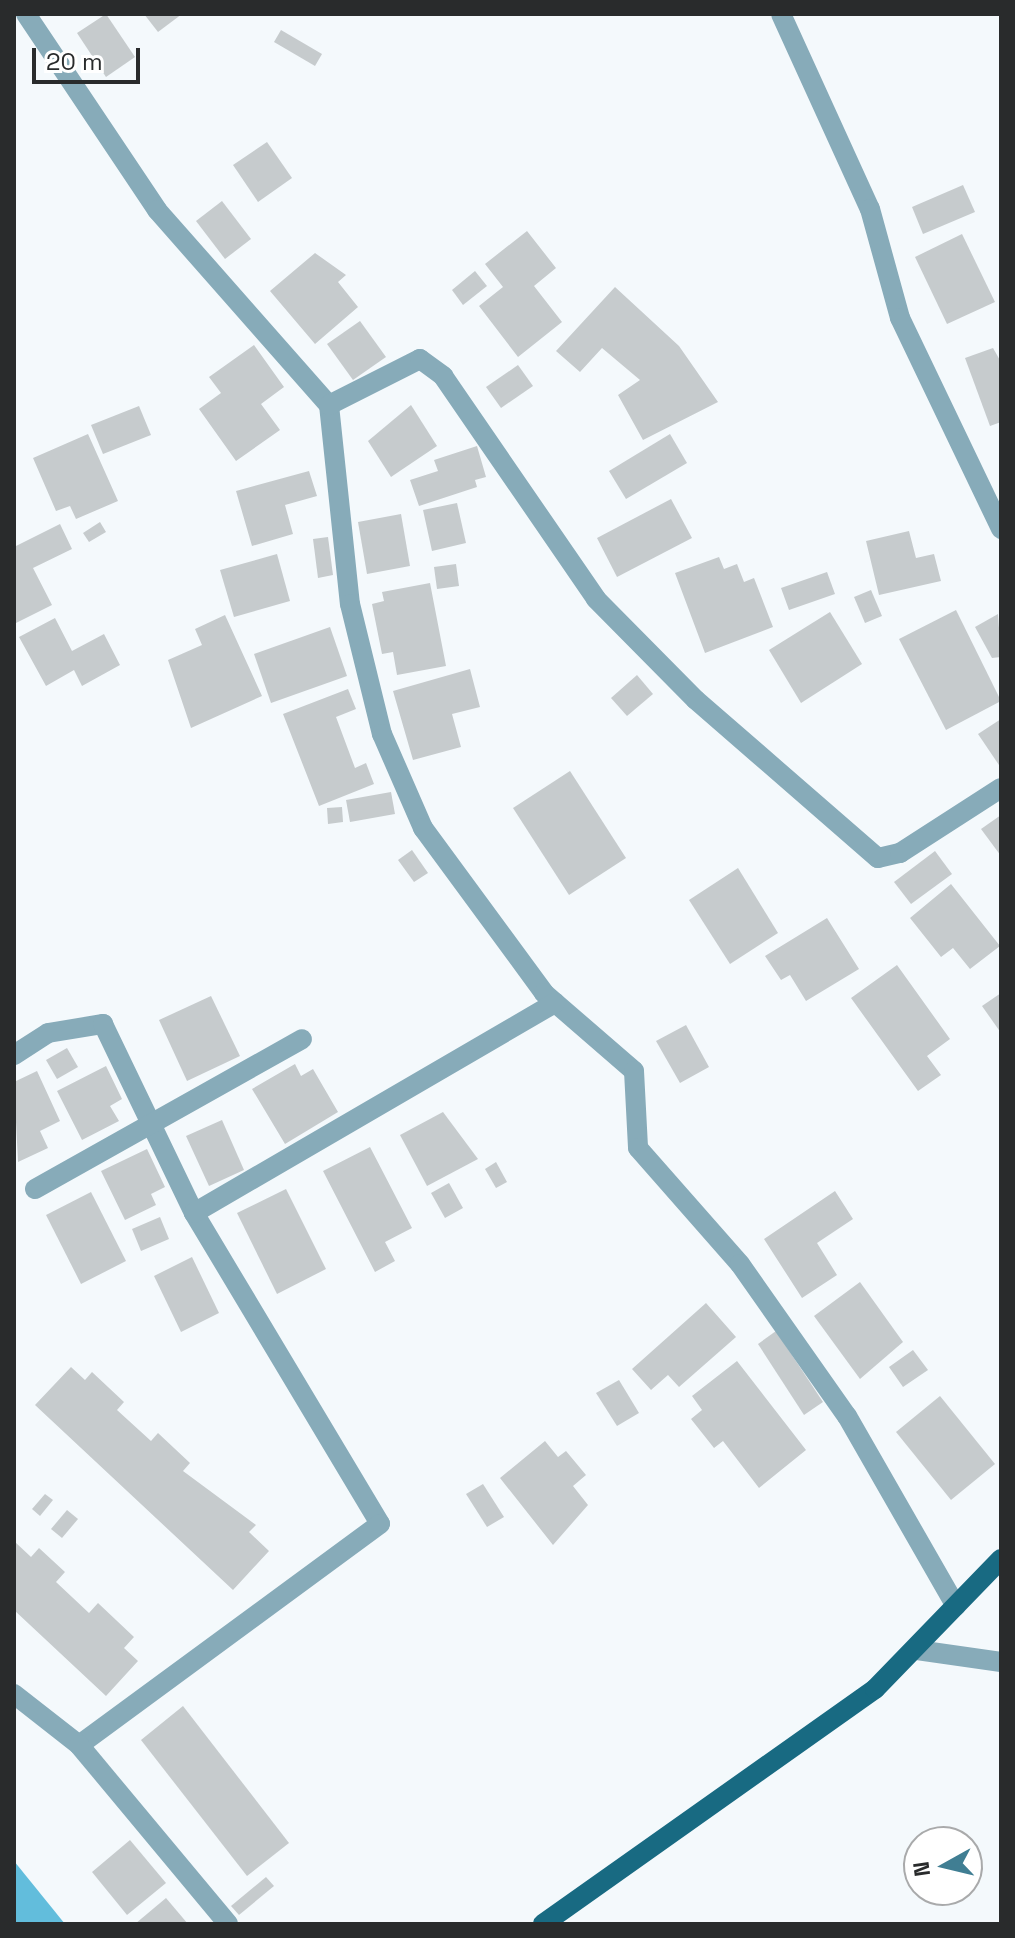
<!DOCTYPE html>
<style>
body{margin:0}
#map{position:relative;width:1015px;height:1938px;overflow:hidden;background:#f4f9fc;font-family:"Space Grotesk",sans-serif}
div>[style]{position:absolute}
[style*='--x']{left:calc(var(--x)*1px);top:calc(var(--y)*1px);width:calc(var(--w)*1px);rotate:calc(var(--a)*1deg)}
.water>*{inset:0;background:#62bddc}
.building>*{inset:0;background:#c6cbcd}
.minor>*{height:20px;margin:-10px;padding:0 10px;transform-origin:10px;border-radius:10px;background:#87abb9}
.major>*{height:20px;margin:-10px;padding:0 10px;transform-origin:10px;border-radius:10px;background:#186a82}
span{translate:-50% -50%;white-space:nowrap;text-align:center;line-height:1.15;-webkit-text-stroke:8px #fff;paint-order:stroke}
.frame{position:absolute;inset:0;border:16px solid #292b2c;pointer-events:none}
.north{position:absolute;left:903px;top:1826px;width:80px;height:80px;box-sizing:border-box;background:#fff;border:2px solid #a9aaab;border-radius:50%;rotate:262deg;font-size:22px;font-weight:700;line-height:32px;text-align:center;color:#292b2c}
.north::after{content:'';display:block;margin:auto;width:28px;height:36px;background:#407e93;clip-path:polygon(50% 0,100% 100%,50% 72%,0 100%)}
.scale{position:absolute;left:32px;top:48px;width:108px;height:36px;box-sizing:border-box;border:4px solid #292b2c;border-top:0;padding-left:10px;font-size:24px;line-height:28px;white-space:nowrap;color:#292b2c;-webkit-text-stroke:6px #fff;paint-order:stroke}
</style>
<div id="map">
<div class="water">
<i style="clip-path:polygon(14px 1861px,65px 1924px,14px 1924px)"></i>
</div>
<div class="building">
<i style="clip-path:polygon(106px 14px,135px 57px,106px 77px,77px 33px)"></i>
<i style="clip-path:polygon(144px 14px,182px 14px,158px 32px)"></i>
<i style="clip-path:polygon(281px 30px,322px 54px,315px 66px,274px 42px)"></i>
<i style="clip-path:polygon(267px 142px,292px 178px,258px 202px,233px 165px)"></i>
<i style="clip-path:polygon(963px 185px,975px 212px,923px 234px,912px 207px)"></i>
<i style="clip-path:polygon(222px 201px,251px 239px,225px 259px,196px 221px)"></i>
<i style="clip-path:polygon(527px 231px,556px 268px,534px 286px,562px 322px,518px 357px,479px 306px,503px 287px,485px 264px)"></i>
<i style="clip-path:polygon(962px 234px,995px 302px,947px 324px,915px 257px)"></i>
<i style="clip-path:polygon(315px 253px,346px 275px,338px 282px,358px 307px,315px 344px,270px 291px)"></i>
<i style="clip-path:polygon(475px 271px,487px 286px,463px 305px,452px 290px)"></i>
<i style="clip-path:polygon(615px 287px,679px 346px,718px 402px,643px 440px,618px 395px,640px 380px,602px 348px,580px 372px,556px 351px)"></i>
<i style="clip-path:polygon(360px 321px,386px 357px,353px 380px,327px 344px)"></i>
<i style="clip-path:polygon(254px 345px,284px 387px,261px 404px,280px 430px,236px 461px,199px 409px,221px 393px,209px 377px)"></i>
<i style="clip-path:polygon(993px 348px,1001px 362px,1001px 422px,990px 426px,965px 358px)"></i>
<i style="clip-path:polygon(518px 365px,533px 386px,501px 408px,486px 387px)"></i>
<i style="clip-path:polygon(411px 405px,437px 446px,391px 477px,368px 441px)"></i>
<i style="clip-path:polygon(139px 406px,151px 435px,103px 454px,91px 425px)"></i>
<i style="clip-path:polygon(88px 434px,118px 501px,76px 519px,70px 506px,56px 511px,33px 458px)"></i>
<i style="clip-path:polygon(670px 434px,687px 463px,626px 499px,609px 471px)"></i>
<i style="clip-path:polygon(477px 446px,486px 477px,475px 480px,477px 487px,419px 506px,410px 480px,438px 471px,434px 460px)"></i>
<i style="clip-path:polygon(309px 471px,317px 496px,285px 505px,293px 534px,252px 546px,236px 491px)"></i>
<i style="clip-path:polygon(671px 499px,692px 538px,617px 577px,597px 538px)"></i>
<i style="clip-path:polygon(457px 503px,466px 543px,432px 551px,423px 510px)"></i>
<i style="clip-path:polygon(401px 514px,410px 566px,367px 574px,358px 522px)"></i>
<i style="clip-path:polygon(100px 522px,106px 532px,89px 542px,83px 533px)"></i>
<i style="clip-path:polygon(60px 524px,72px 549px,33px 568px,52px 605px,14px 624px,14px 547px)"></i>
<i style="clip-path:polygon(909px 531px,916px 558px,934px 554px,941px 581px,879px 595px,866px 541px)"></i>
<i style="clip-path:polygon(328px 537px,333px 575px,318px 578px,313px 539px)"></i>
<i style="clip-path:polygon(277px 554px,290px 601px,234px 617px,220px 570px)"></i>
<i style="clip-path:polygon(719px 557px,724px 569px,737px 564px,744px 582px,754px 578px,773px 627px,705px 653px,675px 573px)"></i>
<i style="clip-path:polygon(456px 564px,459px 586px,437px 589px,434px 567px)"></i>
<i style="clip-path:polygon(827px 572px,835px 594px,789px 610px,781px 588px)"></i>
<i style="clip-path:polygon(430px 583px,446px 666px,397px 675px,393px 652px,382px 654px,372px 604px,384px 601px,382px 592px)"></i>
<i style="clip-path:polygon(871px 590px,882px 616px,865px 623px,854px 597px)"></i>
<i style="clip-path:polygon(956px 610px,1001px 701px,946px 730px,899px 639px)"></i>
<i style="clip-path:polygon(830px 612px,862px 664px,801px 703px,769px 650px)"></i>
<i style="clip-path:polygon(998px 614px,1001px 657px,992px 658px,975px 627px)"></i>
<i style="clip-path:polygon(225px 615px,262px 696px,191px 728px,168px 660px,202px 645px,195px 629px)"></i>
<i style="clip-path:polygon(55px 618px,72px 651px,104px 634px,120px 665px,82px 686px,74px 670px,46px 686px,19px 637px)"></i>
<i style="clip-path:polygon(330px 627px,347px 676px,271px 703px,254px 654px)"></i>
<i style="clip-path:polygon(470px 669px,480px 707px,452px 714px,461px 747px,413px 760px,393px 691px)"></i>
<i style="clip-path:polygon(637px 675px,653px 694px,627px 716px,611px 698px)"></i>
<i style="clip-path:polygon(348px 689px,356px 709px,336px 717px,355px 768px,366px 763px,374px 784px,319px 806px,283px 714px)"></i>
<i style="clip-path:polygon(1001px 719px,1001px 768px,978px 734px)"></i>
<i style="clip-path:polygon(570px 771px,626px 858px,569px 895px,513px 808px)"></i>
<i style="clip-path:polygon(391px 792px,395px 814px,350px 822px,346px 800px)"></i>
<i style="clip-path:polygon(342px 807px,343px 822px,328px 824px,327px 808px)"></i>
<i style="clip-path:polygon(1001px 815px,1001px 856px,981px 829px)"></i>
<i style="clip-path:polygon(412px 850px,428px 873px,414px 882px,398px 860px)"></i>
<i style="clip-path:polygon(935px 851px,952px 874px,911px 904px,894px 882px)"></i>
<i style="clip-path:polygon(738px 868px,778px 933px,730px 964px,689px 900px)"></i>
<i style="clip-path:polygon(951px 884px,1000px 946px,970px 969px,953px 948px,941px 957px,910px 918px)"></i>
<i style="clip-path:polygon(827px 918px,859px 969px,806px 1001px,790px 975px,781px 980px,765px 956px)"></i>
<i style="clip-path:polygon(897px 965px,950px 1039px,927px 1056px,941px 1075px,918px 1091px,851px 998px)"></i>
<i style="clip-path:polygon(1001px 993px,1001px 1033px,982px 1006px)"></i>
<i style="clip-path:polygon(211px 996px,240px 1056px,187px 1081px,159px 1020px)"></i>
<i style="clip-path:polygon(686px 1025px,709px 1067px,680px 1083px,656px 1041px)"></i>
<i style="clip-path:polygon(67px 1048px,78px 1067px,57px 1079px,46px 1060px)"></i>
<i style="clip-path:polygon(295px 1064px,301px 1076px,313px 1069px,338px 1112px,285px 1144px,252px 1089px)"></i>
<i style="clip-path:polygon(106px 1066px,122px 1099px,110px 1106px,119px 1121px,82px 1140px,57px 1091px)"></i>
<i style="clip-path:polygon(37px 1071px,60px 1121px,40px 1131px,48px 1148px,18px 1162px,14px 1082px)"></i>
<i style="clip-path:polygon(443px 1112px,478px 1159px,427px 1186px,400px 1135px)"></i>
<i style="clip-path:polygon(222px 1120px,244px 1170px,209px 1186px,186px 1136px)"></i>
<i style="clip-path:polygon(370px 1147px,412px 1228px,385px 1242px,395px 1261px,375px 1272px,323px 1171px)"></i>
<i style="clip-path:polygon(147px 1149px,165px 1187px,151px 1194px,156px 1205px,125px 1220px,101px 1171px)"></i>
<i style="clip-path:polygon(496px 1162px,507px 1182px,496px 1188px,485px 1169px)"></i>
<i style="clip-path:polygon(449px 1183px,463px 1208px,445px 1218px,431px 1193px)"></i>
<i style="clip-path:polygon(286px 1189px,326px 1269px,277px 1294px,237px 1213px)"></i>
<i style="clip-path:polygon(835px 1191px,853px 1219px,817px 1243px,837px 1275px,802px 1298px,764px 1239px)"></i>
<i style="clip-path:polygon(91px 1192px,126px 1261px,81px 1284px,46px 1215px)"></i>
<i style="clip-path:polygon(160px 1217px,169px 1239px,141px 1251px,132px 1229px)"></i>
<i style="clip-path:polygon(192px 1257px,219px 1313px,181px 1332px,154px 1276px)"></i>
<i style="clip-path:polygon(860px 1282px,903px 1342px,860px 1379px,814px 1316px)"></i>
<i style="clip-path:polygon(706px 1303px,736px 1337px,679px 1387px,668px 1375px,651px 1390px,632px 1369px)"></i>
<i style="clip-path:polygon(776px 1331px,823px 1402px,804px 1415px,758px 1344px)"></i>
<i style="clip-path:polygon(913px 1350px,928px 1370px,903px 1387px,889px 1367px)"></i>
<i style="clip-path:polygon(737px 1361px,806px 1450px,759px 1488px,723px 1441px,714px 1448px,691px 1419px,702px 1410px,692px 1396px)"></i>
<i style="clip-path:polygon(71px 1367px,85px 1380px,92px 1372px,124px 1402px,117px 1410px,151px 1441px,158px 1433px,190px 1463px,183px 1471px,256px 1525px,249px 1532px,269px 1551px,233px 1590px,35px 1405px)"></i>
<i style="clip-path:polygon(619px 1380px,639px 1413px,617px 1426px,596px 1393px)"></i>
<i style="clip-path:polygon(940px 1396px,995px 1464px,951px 1500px,896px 1432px)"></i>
<i style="clip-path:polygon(545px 1441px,558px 1457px,566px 1451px,586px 1475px,573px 1486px,588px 1505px,553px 1545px,500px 1478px)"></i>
<i style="clip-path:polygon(483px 1484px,504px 1517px,487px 1527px,466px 1494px)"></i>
<i style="clip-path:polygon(45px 1494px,53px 1500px,40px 1516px,32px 1509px)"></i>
<i style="clip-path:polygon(67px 1510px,78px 1519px,62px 1538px,51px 1529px)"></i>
<i style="clip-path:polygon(14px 1541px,31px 1557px,39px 1548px,65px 1572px,56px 1582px,89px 1613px,98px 1603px,134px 1637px,124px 1648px,138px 1661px,106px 1696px,14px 1610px)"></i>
<i style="clip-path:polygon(183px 1706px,289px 1843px,247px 1876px,141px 1740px)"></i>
<i style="clip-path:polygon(130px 1840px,166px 1883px,127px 1915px,92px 1872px)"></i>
<i style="clip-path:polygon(266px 1877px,274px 1886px,239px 1915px,231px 1906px)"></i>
<i style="clip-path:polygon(166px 1898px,188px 1924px,135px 1924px)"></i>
</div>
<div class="minor">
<i style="--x:26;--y:14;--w:236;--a:56.2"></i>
<i style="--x:157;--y:210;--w:260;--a:48.6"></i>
<i style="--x:329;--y:405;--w:200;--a:84"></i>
<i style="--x:350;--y:604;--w:134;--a:76.2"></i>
<i style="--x:382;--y:734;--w:103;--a:66.4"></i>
<i style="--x:423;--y:828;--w:205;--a:53.7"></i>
<i style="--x:544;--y:993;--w:119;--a:40.9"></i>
<i style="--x:634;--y:1071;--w:77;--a:87"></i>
<i style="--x:638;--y:1148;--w:154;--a:48.7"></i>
<i style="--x:740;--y:1264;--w:186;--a:54.9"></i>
<i style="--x:847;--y:1416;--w:219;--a:60.2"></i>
<i style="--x:781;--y:14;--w:214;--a:65.5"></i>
<i style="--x:870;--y:209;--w:113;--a:74.6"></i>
<i style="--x:900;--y:318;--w:234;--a:64.4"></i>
<i style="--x:329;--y:405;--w:102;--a:-26.8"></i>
<i style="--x:420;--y:359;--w:29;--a:36"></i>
<i style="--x:443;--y:376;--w:270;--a:55.5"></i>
<i style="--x:596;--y:599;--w:142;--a:45.3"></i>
<i style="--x:696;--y:700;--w:241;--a:41"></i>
<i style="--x:878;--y:858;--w:23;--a:-13"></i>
<i style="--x:900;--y:853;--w:120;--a:-32.8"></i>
<i style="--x:14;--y:1055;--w:40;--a:-32.9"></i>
<i style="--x:48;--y:1033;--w:56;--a:-9.3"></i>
<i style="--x:103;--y:1024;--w:210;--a:64.3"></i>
<i style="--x:194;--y:1213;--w:362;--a:59.1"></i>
<i style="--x:380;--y:1524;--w:373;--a:143.7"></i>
<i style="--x:35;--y:1189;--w:306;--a:-29.3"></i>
<i style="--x:194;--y:1213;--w:418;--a:-30.2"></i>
<i style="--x:917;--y:1650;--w:85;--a:8.1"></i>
<i style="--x:14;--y:1694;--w:83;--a:38.1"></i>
<i style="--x:79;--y:1745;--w:233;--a:50.2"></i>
</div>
<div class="major">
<i style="--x:543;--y:1924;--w:407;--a:-35.3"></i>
<i style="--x:875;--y:1689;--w:181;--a:-45.9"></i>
</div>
<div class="frame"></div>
<div class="north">N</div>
<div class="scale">20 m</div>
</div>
